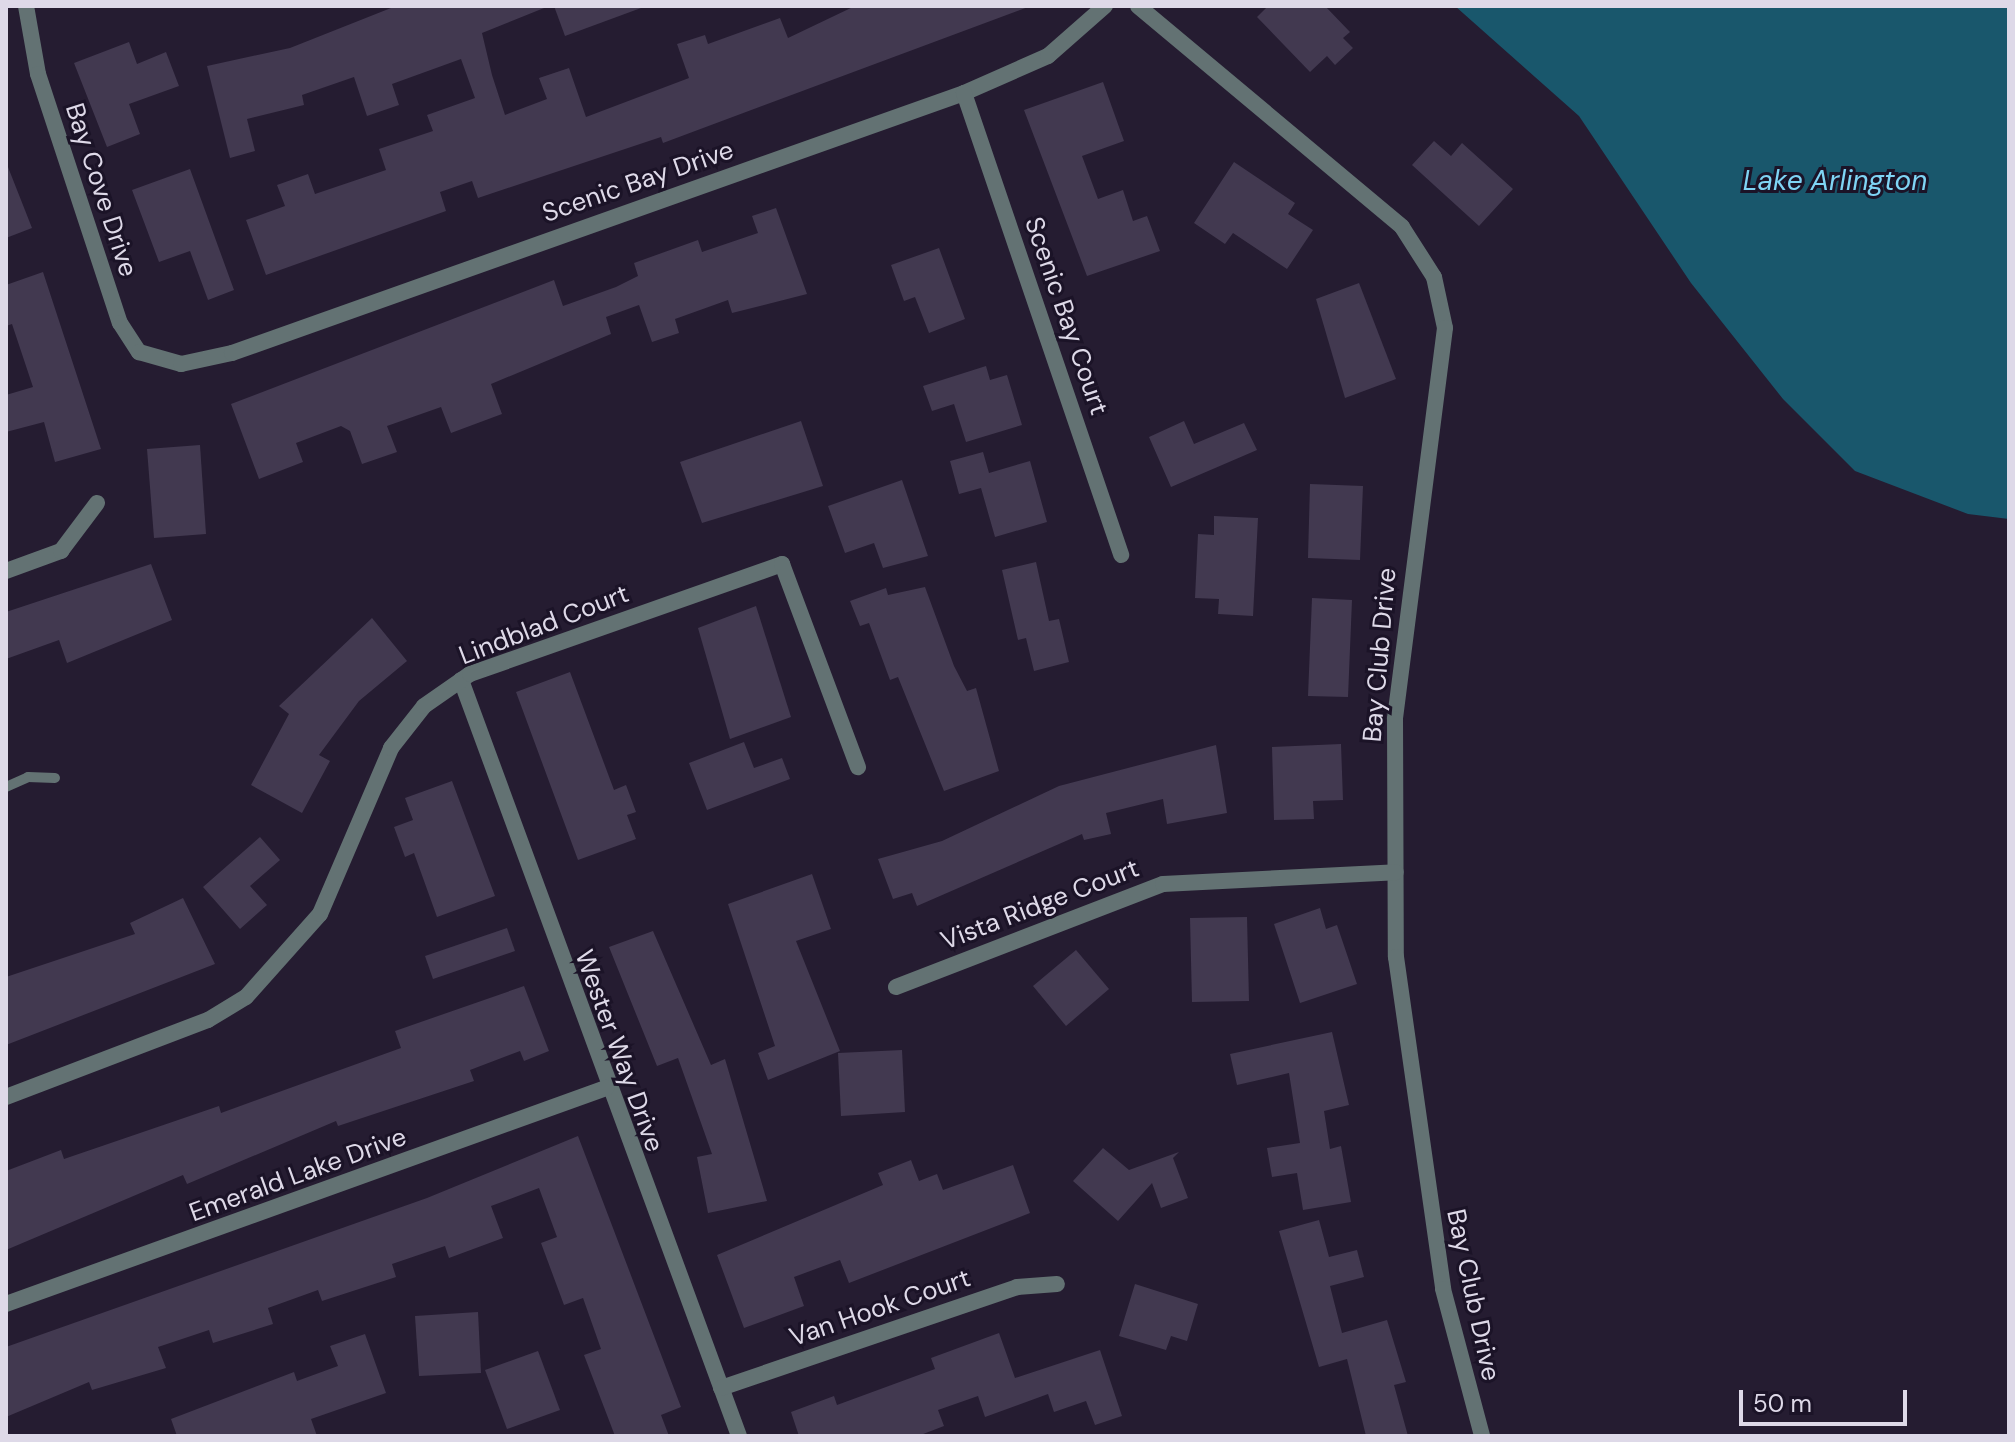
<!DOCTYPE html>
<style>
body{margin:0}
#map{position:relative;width:2015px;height:1442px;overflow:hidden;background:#251c31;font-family:"DM Sans",sans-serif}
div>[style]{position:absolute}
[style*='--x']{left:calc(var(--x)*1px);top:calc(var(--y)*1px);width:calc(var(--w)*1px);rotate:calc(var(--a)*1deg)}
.water>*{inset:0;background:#19576c}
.building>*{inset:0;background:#423950}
.service>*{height:10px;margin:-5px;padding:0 5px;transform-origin:5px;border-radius:5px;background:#637273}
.minor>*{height:16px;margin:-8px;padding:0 8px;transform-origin:8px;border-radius:8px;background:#637273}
span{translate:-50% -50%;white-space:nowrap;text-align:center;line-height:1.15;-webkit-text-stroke:6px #1b1327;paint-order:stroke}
.street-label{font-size:26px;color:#ded9e8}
.water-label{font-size:28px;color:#7fd4f4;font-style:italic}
.frame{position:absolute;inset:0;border:8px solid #ded9e8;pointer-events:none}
.scale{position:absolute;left:1739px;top:1390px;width:168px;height:36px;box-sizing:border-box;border:4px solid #ded9e8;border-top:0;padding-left:10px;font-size:24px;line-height:28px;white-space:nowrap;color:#ded9e8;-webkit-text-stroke:6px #1b1327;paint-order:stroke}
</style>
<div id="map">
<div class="water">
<i style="clip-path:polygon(1455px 6px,2009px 6px,2009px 519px,1968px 514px,1855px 471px,1783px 399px,1691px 283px,1579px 116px)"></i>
</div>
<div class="building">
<i style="clip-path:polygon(396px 6px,549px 6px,482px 33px,492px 75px,505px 115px,547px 99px,539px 78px,569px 68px,586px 117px,689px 78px,677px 44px,705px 35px,708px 44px,780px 18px,788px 38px,855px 6px,1028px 7px,663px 143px,661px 137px,478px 198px,472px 181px,440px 192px,446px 211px,266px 275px,246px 220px,285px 206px,277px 185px,308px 174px,315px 194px,386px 170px,379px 149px,433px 131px,427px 115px,475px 98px,461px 59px,392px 84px,399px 105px,367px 116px,354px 77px,302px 95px,304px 105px,247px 119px,255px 151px,230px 158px,207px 66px,290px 48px)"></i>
<i style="clip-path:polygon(554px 6px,641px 6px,641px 8px,565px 36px)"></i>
<i style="clip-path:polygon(1268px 6px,1325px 6px,1350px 32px,1343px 38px,1353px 48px,1335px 65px,1327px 56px,1310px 72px,1257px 17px)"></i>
<i style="clip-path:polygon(129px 42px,137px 64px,166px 52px,179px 86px,129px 104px,140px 134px,107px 147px,74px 63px)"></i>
<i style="clip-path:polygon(1103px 82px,1124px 141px,1082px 156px,1098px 199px,1123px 190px,1133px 221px,1147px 216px,1160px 251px,1087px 276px,1024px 110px)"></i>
<i style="clip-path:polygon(1434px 141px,1451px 156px,1462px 143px,1513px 189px,1479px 226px,1412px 165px)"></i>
<i style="clip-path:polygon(6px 162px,32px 228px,6px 238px)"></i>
<i style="clip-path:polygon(1234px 162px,1295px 203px,1288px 214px,1313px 230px,1287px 269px,1233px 233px,1225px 244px,1194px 223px)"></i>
<i style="clip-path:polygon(190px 169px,234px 290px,208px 300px,190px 251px,159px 262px,132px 190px)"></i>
<i style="clip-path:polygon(776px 208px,807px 294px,732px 313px,728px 300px,675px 319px,679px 333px,652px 342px,639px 305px,606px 317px,611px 334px,491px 384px,502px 414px,451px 433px,441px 407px,387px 426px,397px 452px,362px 464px,350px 431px,341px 426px,296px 443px,303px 462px,259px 479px,231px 404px,554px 280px,563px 306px,616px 287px,638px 276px,634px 263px,698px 240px,702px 252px,758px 233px,752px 216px)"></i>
<i style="clip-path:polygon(939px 248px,965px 319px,929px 333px,915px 297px,904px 301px,891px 265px)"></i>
<i style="clip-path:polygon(43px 272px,101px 449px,55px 462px,44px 422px,6px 432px,6px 395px,33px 387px,12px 324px,6px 326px,6px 285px)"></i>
<i style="clip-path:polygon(1359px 283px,1396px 379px,1345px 398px,1316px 299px)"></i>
<i style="clip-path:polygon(986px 366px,990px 380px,1007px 375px,1022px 425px,966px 442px,954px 404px,932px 411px,923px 386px)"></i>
<i style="clip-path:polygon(801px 421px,823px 486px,702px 523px,680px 462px)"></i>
<i style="clip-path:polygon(1184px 421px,1194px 444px,1244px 423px,1257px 450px,1171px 487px,1149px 437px)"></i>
<i style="clip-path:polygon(200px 445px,206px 534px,154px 538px,147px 449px)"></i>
<i style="clip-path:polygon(983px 452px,989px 473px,1030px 461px,1047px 522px,995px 537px,981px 488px,959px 494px,950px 461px)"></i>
<i style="clip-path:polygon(902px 480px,928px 556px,883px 568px,874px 543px,845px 553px,828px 506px)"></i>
<i style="clip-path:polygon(1310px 484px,1363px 486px,1360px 560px,1308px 558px)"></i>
<i style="clip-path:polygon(1214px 516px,1258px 518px,1253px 616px,1218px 614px,1219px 599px,1195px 598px,1198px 534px,1214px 535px)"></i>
<i style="clip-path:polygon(1036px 562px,1049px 621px,1059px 619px,1069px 662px,1034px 671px,1026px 638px,1018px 640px,1002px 570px)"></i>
<i style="clip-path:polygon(151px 564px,172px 620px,67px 663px,59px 640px,6px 659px,6px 612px)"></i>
<i style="clip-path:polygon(925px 587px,954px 666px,967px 691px,976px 688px,999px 771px,944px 791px,898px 677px,890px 680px,869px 623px,860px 626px,850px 601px,886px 588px,888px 595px)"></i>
<i style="clip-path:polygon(1312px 598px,1352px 600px,1348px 697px,1308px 696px)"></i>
<i style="clip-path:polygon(756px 606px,791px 717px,730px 739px,698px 628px)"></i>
<i style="clip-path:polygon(372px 618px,407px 661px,359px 701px,319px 755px,330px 761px,302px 813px,251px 785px,289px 714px,279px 706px)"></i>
<i style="clip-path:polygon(570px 672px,614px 790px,626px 785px,636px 812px,627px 815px,636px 839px,578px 860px,516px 692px)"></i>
<i style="clip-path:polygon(744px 742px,754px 768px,782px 758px,790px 779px,707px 810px,689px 763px)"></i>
<i style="clip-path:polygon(1341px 744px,1343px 800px,1313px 801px,1314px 819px,1274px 820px,1272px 747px)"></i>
<i style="clip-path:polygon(1216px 745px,1227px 813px,1167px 824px,1163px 799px,1106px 813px,1111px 834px,1084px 840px,1082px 834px,917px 906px,912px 893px,893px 899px,878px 859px,942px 841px,1059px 786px)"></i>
<i style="clip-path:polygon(452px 781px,495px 896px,437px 917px,414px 853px,405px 857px,394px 827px,413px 820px,405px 798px)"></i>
<i style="clip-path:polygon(260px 837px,280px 860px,250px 886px,267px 905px,240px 929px,203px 887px)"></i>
<i style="clip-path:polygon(812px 874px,831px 929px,796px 941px,840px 1051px,768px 1080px,758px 1053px,775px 1046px,728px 904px)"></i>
<i style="clip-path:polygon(183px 898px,215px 964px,6px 1045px,6px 977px,135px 934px,130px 923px)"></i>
<i style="clip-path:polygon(1320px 908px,1326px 929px,1337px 925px,1357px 984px,1300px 1003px,1274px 924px)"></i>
<i style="clip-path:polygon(1247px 917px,1249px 1001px,1192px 1002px,1190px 918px)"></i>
<i style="clip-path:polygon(507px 928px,515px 951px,433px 979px,425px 956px)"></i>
<i style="clip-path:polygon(653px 931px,711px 1065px,725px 1059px,767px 1201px,708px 1213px,697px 1157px,712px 1154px,678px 1058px,657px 1066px,609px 947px)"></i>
<i style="clip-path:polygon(1076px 950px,1109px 989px,1066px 1026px,1033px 986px)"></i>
<i style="clip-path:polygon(524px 986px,549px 1051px,524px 1061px,520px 1051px,470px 1070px,474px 1081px,338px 1126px,336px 1121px,187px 1184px,183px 1175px,6px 1250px,6px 1171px,61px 1150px,64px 1159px,219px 1106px,221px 1113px,401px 1048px,395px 1031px)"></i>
<i style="clip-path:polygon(1332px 1032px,1349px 1105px,1324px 1111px,1330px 1149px,1341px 1146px,1351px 1202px,1303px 1210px,1297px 1173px,1272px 1177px,1267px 1148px,1300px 1143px,1289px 1073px,1237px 1085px,1230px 1054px)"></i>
<i style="clip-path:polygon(902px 1050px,905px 1112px,841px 1116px,838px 1053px)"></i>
<i style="clip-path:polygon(578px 1136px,681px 1407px,661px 1415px,669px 1436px,615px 1436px,584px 1355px,601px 1349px,583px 1298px,564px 1305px,541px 1243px,557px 1237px,539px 1188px,491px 1206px,503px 1238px,449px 1258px,445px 1246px,392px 1264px,396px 1277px,322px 1301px,318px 1290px,268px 1308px,273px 1324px,213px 1343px,209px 1330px,158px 1347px,166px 1368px,92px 1390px,89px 1382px,6px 1417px,6px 1347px,427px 1198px)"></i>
<i style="clip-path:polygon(1103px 1148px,1129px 1170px,1179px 1152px,1173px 1158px,1188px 1198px,1161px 1208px,1152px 1183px,1118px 1221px,1073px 1181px)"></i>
<i style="clip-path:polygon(911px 1160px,919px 1181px,937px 1174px,943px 1190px,1013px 1165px,1030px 1213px,849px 1283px,840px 1260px,794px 1277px,804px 1306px,744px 1328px,717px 1255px,883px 1185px,878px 1173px)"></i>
<i style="clip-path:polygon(1319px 1220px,1329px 1257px,1357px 1250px,1364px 1277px,1330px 1286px,1342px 1333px,1387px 1320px,1406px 1382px,1394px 1385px,1408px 1436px,1366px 1436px,1347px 1359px,1319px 1367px,1279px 1231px)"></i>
<i style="clip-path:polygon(1135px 1284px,1198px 1304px,1187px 1341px,1171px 1336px,1166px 1350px,1119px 1336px)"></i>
<i style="clip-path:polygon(478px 1312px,481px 1373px,419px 1376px,415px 1316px)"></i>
<i style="clip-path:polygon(999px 1333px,1015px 1378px,1100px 1350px,1122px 1416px,1095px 1425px,1086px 1401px,1054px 1412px,1048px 1394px,985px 1417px,978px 1396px,938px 1410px,944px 1426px,918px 1436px,799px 1436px,791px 1412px,834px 1396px,837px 1405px,935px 1369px,931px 1358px)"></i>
<i style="clip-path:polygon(365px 1334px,386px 1393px,311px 1419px,317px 1436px,177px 1436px,171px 1419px,294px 1372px,297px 1381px,338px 1366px,330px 1346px)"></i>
<i style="clip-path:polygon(538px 1351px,560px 1410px,507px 1429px,485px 1370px)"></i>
</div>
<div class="service">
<i style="--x:6;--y:787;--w:24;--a:-24"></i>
<i style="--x:28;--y:777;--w:27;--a:2"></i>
</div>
<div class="minor">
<i style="--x:26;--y:6;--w:69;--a:80"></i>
<i style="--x:38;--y:74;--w:262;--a:71.8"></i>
<i style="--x:120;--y:323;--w:35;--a:57"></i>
<i style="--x:139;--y:352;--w:44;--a:15.9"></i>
<i style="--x:181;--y:364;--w:52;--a:-12.2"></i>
<i style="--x:232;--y:353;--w:777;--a:-19.55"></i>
<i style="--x:964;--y:93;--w:92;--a:-23.8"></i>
<i style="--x:1048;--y:56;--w:76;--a:-41.3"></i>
<i style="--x:1138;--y:6;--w:344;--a:39.9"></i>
<i style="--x:1402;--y:227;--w:59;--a:57.4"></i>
<i style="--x:1434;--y:277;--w:52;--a:77.8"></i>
<i style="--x:1445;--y:328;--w:394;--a:97.3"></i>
<i style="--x:1395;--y:719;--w:238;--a:89.8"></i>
<i style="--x:1396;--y:957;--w:335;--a:81.9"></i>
<i style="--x:1443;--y:1289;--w:152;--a:75.1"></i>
<i style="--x:964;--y:93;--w:488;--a:71.2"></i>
<i style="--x:6;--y:571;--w:59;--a:-20"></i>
<i style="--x:61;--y:551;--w:60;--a:-53.1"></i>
<i style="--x:461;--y:680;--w:805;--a:69.81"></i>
<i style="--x:896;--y:987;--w:286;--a:-21.1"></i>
<i style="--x:1163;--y:884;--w:233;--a:-2.9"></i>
<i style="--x:6;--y:1097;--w:216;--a:-20.9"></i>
<i style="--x:208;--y:1020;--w:44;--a:-31.2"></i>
<i style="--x:246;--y:997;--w:111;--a:-48.3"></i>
<i style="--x:320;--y:914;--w:181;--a:-66.8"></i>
<i style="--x:391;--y:748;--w:53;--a:-51.8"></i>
<i style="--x:424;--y:706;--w:56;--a:-34.8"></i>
<i style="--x:470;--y:674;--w:331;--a:-19.4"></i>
<i style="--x:782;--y:564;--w:217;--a:69.5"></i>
<i style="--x:6;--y:1304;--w:638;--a:-19.8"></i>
<i style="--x:721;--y:1388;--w:313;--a:-18.8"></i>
<i style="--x:1017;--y:1287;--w:40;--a:-4.3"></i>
</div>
<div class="street-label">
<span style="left:638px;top:182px;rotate:-19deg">Scenic Bay Drive</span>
<span style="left:101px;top:190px;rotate:72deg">Bay Cove Drive</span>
<span style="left:1066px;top:316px;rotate:71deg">Scenic Bay Court</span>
<span style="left:544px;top:625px;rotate:-21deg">Lindblad Court</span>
<span style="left:1380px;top:655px;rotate:-85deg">Bay Club Drive</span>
<span style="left:1040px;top:905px;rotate:-21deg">Vista Ridge Court</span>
<span style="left:619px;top:1051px;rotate:70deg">Wester Way Drive</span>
<span style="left:298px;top:1175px;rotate:-20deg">Emerald Lake Drive</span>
<span style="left:1473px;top:1295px;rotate:78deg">Bay Club Drive</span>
<span style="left:880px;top:1308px;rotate:-19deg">Van Hook Court</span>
</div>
<div class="water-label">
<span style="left:1835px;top:181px">Lake Arlington</span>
</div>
<div class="frame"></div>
<div class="scale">50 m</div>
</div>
